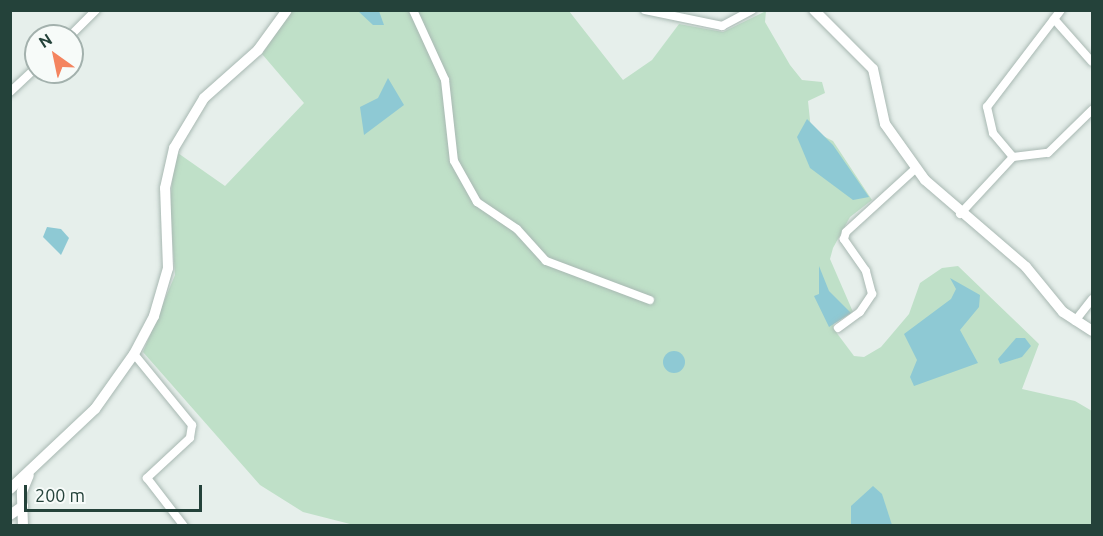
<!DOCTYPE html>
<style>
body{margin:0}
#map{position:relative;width:1103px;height:536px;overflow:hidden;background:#e6efeb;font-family:Ubuntu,sans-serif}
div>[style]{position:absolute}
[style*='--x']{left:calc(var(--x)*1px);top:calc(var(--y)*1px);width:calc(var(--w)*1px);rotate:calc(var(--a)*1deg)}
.green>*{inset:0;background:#bfe0c8}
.water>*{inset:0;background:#8ec9d4}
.round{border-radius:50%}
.roads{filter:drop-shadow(0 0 2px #a8b8b2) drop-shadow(0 0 2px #a8b8b2)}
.street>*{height:8px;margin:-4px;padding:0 4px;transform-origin:4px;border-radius:4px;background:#fff}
.secondary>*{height:10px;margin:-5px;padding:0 5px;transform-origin:5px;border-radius:5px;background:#fff}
span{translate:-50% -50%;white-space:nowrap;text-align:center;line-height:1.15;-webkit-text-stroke:4.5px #f7fbf9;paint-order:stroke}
.frame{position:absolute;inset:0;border:12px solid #24423a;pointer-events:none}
.north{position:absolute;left:24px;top:24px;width:60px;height:60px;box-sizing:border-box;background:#f7fbf9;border:2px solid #a3b1ad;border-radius:50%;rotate:327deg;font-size:16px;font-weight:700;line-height:24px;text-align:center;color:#24423a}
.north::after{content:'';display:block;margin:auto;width:21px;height:27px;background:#f4845f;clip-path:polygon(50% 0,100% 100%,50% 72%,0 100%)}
.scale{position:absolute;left:24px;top:485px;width:178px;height:27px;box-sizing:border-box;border:3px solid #24423a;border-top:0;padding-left:8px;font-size:18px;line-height:21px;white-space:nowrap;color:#24423a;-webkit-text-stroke:4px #f7fbf9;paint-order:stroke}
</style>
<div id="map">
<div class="green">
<i style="clip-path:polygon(291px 11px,569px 11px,623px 80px,652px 60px,679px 24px,723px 32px,766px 11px,765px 22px,790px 65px,802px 80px,822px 82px,825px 93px,808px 101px,811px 130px,833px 141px,872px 200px,850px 217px,833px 248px,830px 259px,853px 312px,834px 321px,833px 328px,854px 356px,864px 357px,881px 347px,909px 314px,920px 283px,942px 268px,958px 266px,1039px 344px,1022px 389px,1075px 401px,1092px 411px,1092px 525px,354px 525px,303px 512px,260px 485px,143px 352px,175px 275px,170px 205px,175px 151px,225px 186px,304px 103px,262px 54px)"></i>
</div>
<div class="water">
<i style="clip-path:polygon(358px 11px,379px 11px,384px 25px,373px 25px)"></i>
<i style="clip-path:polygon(388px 78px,404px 105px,364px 135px,360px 107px,378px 98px)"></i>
<i style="clip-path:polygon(807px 119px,833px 145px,869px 197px,853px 200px,810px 168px,797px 137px)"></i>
<i style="clip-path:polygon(47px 227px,61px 229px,69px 238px,61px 255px,43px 237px)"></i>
<i style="clip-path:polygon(819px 266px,829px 291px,851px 313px,829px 327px,814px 296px,819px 294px)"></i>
<i style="clip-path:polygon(950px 278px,980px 295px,979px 307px,960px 330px,978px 363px,914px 386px,910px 377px,917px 360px,904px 334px,951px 299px,956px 289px)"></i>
<i style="clip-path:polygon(1016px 338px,1025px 338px,1031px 346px,1022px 357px,1000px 364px,998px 359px)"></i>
<i class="round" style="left:663px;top:351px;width:22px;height:22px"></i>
<i style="clip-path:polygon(873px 486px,882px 494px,892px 525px,851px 525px,851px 506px)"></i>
</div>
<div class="roads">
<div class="street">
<i style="--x:413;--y:10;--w:77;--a:65.4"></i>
<i style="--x:445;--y:80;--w:81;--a:83.7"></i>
<i style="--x:454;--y:161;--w:47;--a:60.7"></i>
<i style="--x:477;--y:202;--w:48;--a:34"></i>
<i style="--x:517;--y:229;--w:43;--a:47.8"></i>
<i style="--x:546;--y:261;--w:111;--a:20.6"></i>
<i style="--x:645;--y:10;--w:79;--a:11.7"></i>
<i style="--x:722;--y:26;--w:34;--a:-28"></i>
<i style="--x:1054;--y:19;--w:57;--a:48.5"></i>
<i style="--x:70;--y:36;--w:37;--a:-45"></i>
<i style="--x:10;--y:92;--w:35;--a:-43"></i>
<i style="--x:1013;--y:157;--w:31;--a:-130"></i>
<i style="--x:993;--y:133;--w:27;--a:-103"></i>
<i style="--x:987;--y:107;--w:122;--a:-52.7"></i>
<i style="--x:1013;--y:157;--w:35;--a:-7"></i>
<i style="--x:1048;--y:153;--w:62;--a:-44.3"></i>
<i style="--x:960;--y:214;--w:78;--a:-47.1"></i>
<i style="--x:1075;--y:321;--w:28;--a:-52"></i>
<i style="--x:838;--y:328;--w:27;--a:-36"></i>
<i style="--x:860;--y:312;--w:22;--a:-56"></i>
<i style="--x:872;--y:294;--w:24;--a:-105"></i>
<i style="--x:866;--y:271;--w:39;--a:-125"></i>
<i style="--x:844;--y:239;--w:7;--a:-74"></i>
<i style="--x:846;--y:232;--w:95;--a:-42.4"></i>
<i style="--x:134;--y:354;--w:92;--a:50.8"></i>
<i style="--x:192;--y:425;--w:13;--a:99"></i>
<i style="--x:190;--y:438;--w:59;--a:137.1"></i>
<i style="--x:147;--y:478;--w:61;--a:52.4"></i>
</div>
<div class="secondary">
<i style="--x:814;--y:10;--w:83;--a:45"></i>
<i style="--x:873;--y:69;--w:56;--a:77.7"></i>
<i style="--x:885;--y:124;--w:69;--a:54.5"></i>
<i style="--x:925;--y:180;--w:133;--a:40.7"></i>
<i style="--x:1026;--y:267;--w:58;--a:50.6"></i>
<i style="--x:1063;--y:312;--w:35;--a:33"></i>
<i style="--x:10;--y:489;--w:117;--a:-43.3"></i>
<i style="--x:95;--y:409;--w:67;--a:-54.7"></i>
<i style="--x:134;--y:354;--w:43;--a:-62.2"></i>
<i style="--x:154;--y:316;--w:50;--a:-73.7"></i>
<i style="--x:168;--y:268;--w:80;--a:-92.1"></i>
<i style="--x:165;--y:188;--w:41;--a:-77.3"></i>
<i style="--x:174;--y:148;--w:58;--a:-59"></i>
<i style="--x:204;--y:98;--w:72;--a:-41.6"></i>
<i style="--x:258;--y:50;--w:49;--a:-54.1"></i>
<i style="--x:10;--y:515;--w:16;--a:-35"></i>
<i style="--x:23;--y:526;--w:34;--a:-92"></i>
<i style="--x:22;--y:492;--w:18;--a:-68"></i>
</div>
</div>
<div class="frame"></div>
<div class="north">N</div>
<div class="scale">200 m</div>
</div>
